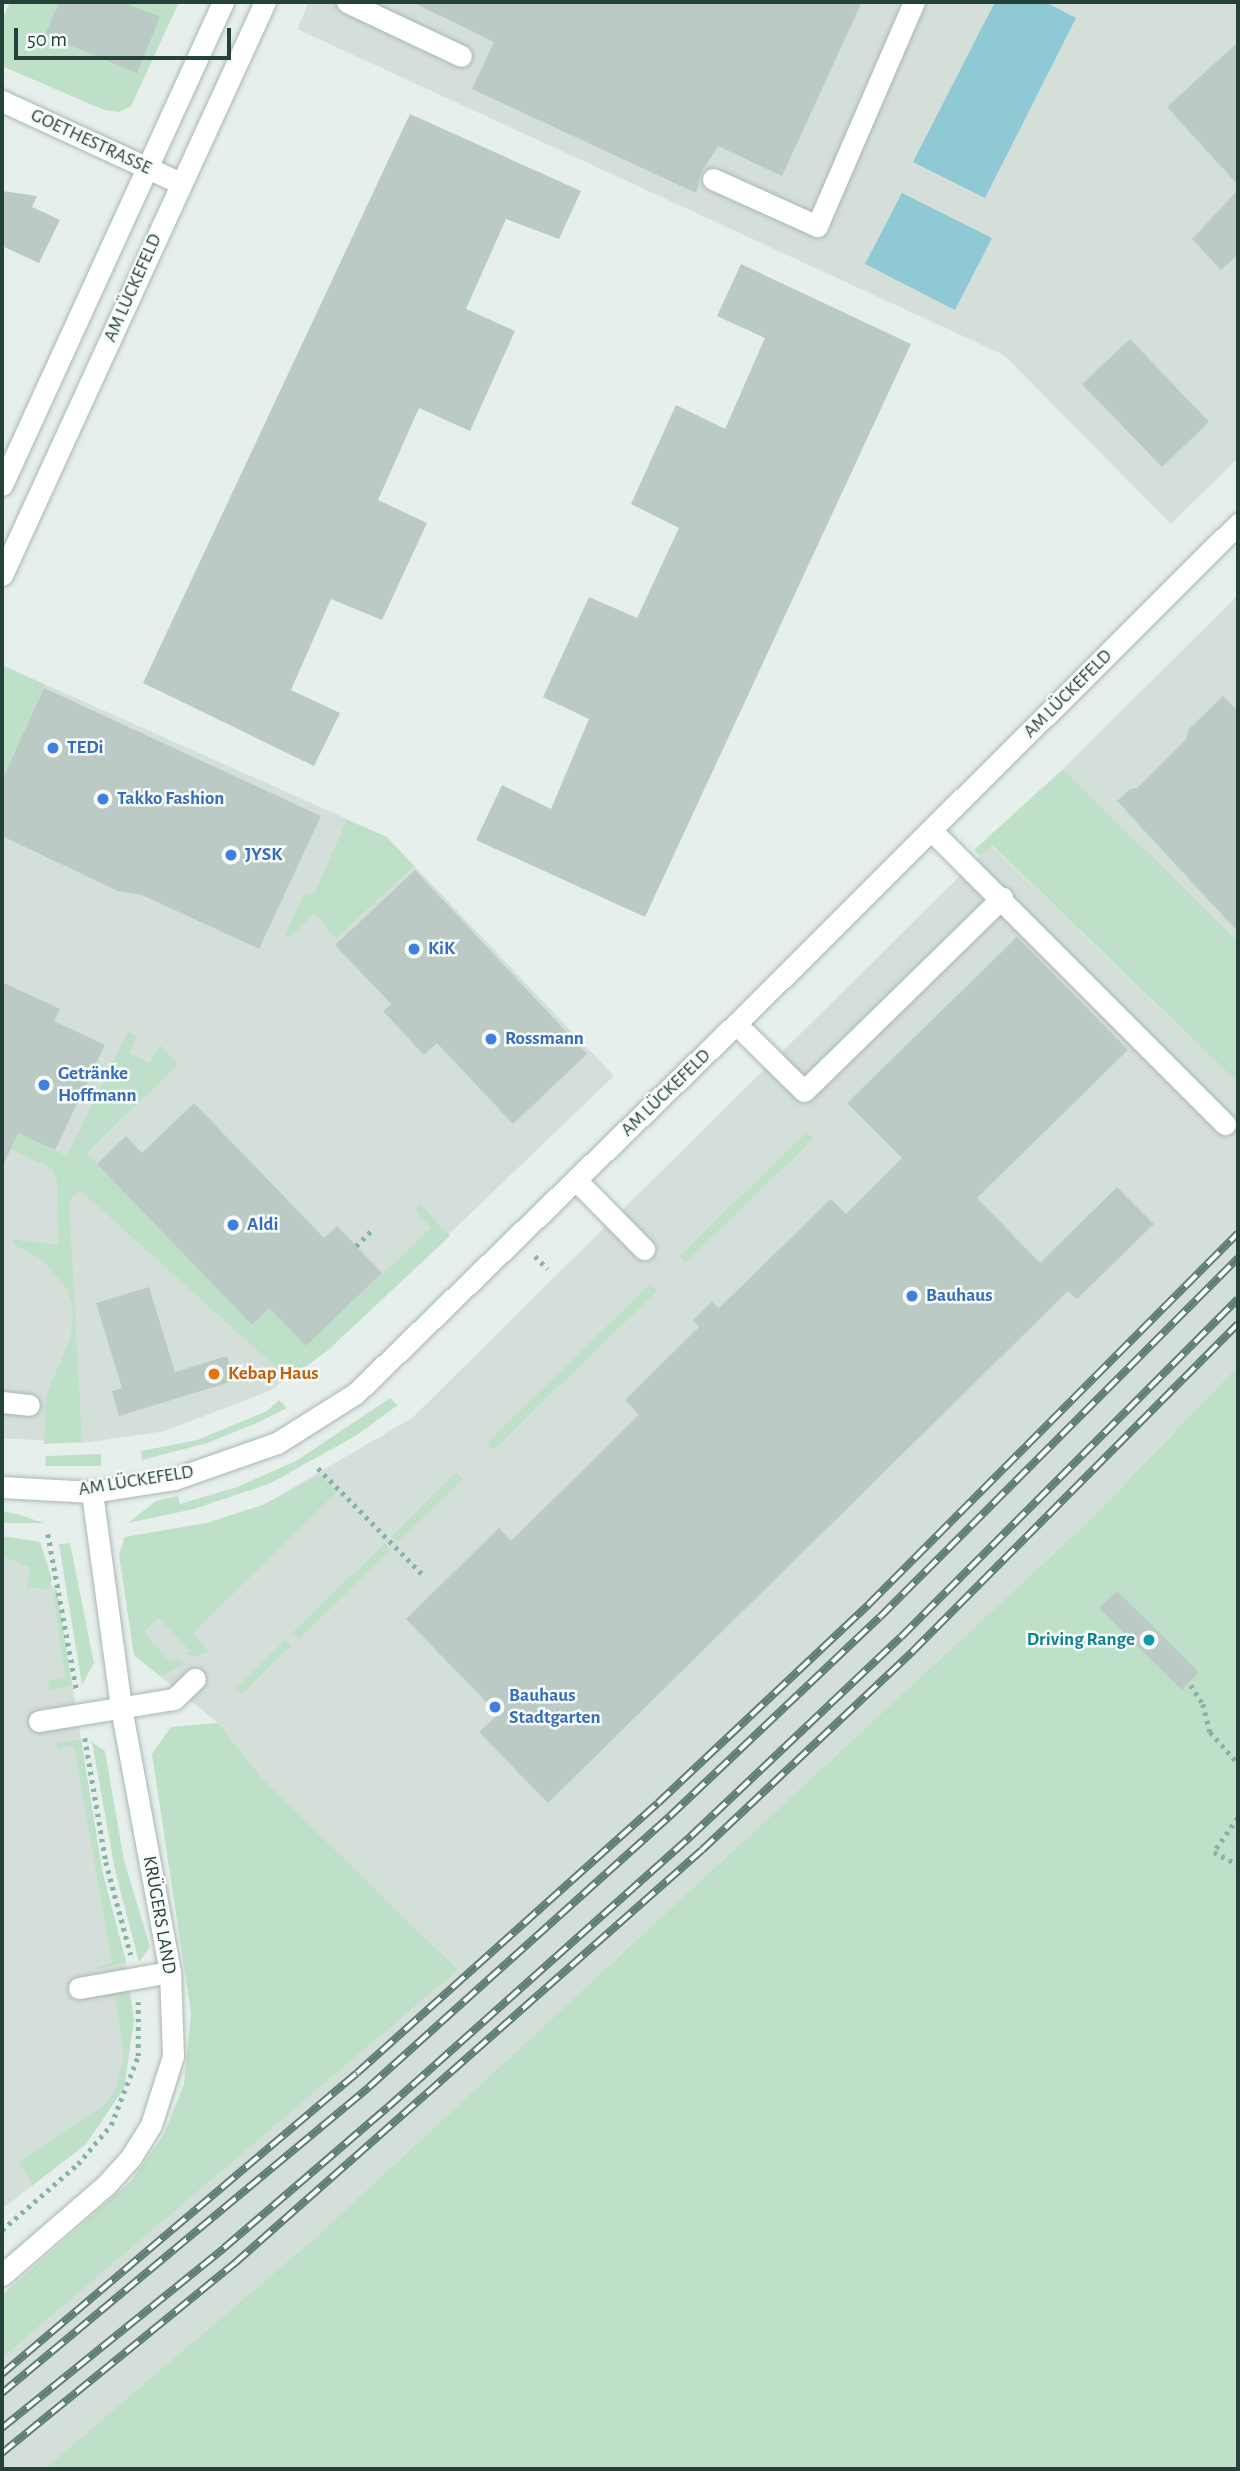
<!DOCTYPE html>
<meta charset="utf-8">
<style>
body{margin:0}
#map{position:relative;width:1240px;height:2471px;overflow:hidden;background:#e6efeb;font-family:"Alegreya Sans",sans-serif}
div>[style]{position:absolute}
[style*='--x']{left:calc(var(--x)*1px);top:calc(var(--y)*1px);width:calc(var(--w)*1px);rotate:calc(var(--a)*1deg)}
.built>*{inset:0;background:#d4dfda}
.green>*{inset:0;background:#bfe0c8}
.water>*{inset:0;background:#8ec9d4}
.building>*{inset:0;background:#bbcac4}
.path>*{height:4.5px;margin-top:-2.25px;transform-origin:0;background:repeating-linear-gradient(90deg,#86b3a5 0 3.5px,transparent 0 8.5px)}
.roads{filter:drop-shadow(0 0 2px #a8b8b2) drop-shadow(0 0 2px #a8b8b2)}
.minor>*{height:21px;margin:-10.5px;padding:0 10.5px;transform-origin:10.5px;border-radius:10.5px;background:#fff}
.rail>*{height:8px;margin-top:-4px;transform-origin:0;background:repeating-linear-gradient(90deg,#f7fbf9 0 16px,#5f7d75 0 32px);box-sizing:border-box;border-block:2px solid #5f7d75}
.dots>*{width:19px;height:19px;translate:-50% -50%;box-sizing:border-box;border:4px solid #f7fbf9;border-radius:50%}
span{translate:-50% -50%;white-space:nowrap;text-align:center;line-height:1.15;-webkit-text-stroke:5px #f7fbf9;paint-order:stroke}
.street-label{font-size:19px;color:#24423a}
.shop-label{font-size:19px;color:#366cbe;font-weight:700}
.left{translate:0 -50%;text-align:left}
.food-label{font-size:19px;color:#c56008;font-weight:700}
.culture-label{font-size:19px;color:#0d838f;font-weight:700}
.right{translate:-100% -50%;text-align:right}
.frame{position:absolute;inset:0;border:4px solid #24423a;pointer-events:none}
.scale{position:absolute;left:14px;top:28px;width:217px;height:32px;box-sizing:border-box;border:4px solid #24423a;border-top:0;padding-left:9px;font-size:21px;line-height:24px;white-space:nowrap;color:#24423a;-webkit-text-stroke:5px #f7fbf9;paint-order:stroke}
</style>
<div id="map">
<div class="built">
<i style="clip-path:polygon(309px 2px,1238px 2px,1238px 458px,1171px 524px,1004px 355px,297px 29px)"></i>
<i style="clip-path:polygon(1238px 595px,1238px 941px,1063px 769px)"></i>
<i style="clip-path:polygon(2px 665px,387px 837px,614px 1076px,327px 1351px,269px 1391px,165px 1431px,82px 1443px,2px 1438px)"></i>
<i style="clip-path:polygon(991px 845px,1238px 1083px,1238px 1366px,1089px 1521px,316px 2237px,44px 2469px,2px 2469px,2px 2358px,458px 1970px,262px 1778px,218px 1723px,134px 1655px,119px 1554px,125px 1537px,207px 1523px,263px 1505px,412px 1418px)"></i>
<i style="clip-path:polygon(2px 1552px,29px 1563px,57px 1590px,102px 1870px,126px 1962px,134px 2020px,124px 2088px,86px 2144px,2px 2209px)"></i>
</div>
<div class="green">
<i style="clip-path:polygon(10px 2px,179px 2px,131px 106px,119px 112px,104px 110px,2px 66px,2px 20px)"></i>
<i style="clip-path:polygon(2px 665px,45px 685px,2px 780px)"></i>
<i style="clip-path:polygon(1063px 769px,1238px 941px,1238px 1083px,992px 845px,980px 856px,974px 850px)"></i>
<i style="clip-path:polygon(347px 820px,387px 837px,414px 866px,336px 939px,314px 913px,291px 937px,285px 935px,303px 896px,314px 894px)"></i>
<i style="clip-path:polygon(128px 1031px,137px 1036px,129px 1053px,149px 1063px,160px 1045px,178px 1064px,87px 1153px,252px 1325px,269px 1308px,306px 1346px,431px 1228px,415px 1210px,421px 1205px,450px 1236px,327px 1351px,289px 1379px,81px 1191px,69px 1200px,82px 1442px,44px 1444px,46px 1396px,71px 1336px,73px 1308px,67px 1289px,41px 1259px,13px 1244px,14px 1239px,58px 1245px,57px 1181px,51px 1168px,2px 1145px,2px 1125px,67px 1156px)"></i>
<i style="clip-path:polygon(807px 1132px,813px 1139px,685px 1263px,679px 1256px)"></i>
<i style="clip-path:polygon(650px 1284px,657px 1291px,493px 1450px,486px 1444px)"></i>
<i style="clip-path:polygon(1238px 1366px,1238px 2469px,44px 2469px,316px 2237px,1089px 1521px)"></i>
<i style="clip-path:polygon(390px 1398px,398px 1405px,357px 1435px,269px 1484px,194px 1509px,128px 1523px,156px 1501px,178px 1496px,180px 1504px,237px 1487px,296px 1461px)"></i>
<i style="clip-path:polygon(279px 1400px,287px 1408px,259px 1422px,207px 1443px,142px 1460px,141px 1451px,197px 1440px,267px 1411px)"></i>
<i style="clip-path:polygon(101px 1454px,101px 1466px,45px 1466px,46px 1456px)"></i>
<i style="clip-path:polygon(456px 1473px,463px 1479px,398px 1542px,392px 1536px)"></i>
<i style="clip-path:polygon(320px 1475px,337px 1492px,193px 1633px,209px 1651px,195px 1657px,184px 1654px,189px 1650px,159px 1618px,144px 1632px,170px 1662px,175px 1659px,187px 1663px,160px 1676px,134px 1655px,119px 1554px,125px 1537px,207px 1523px,263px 1505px)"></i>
<i style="clip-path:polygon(2px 1511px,17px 1514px,44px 1523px,2px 1523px)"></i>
<i style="clip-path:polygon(2px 1536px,40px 1542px,52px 1579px,49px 1589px,26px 1588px,31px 1568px,2px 1556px)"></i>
<i style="clip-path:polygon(70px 1543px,94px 1663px,82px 1685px,59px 1544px)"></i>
<i style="clip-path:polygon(385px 1543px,391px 1550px,299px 1639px,292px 1633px)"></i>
<i style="clip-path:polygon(57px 1590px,72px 1685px,52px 1690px,46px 1681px,65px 1677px,53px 1593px)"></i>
<i style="clip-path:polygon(285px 1640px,291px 1646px,242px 1694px,236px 1688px)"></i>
<i style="clip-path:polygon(218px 1723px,262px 1778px,458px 1970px,2px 2358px,2px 2295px,131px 2181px,164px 2134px,184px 2084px,191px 2013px,152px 1754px,171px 1727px)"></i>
<i style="clip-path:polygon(81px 1739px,102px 1870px,126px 1962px,93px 1970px,112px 1962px,74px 1746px,58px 1749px,56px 1743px)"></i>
<i style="clip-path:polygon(92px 1742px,105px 1751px,124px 1860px,150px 1947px,139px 1962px,115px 1870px)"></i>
<i style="clip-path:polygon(129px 1990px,134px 2020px,124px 2088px,86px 2144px,33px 2185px,18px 2162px,102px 2107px,115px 2090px,124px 2057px,115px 1996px,97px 1997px,96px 1993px)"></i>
</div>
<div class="water">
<i style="clip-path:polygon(995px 2px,1045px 2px,1076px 18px,985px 198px,913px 162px)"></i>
<i style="clip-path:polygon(902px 193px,992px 238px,955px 310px,865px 264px)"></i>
</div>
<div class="building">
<i style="clip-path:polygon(59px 2px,122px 2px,160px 17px,137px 73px,45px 35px)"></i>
<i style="clip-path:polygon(412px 2px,862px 2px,782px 176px,718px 146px,701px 173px,696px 193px,472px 89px,494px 42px)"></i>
<i style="clip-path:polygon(1238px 42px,1238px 185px,1167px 107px)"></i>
<i style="clip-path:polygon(410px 114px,581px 191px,559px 239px,506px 219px,466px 309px,515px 331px,470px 431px,419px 408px,378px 500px,427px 523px,382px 620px,331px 599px,291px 690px,340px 713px,314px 766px,143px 683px)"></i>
<i style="clip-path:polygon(1238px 190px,1238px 254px,1221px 270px,1192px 239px)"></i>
<i style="clip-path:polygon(2px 191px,37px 196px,32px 207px,60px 220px,39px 263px,2px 246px)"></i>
<i style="clip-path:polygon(741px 264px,911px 344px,645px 917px,476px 840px,502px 785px,551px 809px,589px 719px,543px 697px,589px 597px,637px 618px,679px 528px,631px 504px,676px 405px,725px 429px,765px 338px,717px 316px)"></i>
<i style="clip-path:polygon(1130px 339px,1209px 422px,1162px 467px,1082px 384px)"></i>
<i style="clip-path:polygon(44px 688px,321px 816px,259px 949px,142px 895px,118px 891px,2px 836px,2px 780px)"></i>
<i style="clip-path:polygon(1223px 696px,1238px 711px,1238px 932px,1117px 801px,1130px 789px,1137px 788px,1187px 738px,1188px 730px)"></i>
<i style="clip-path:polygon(415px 870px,587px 1054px,513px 1124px,437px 1043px,424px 1055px,383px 1011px,391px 1004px,335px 945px)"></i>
<i style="clip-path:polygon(1017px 937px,1128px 1050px,977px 1198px,1040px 1263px,1117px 1187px,1154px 1224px,1077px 1299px,1068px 1291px,548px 1803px,479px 1732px,498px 1714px,406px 1619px,499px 1528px,511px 1541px,639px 1415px,625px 1400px,699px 1327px,693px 1320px,712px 1302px,719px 1308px,831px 1199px,846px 1214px,902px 1158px,847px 1103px)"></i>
<i style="clip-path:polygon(2px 982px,60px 1009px,54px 1021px,105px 1045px,55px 1150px,18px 1133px,2px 1168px)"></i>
<i style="clip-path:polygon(194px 1103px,324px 1238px,337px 1226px,382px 1273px,306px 1346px,269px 1308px,252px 1325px,97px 1164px,126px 1136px,142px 1153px)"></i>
<i style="clip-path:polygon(149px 1287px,175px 1372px,227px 1356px,234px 1381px,119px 1416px,112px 1391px,122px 1388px,96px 1303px)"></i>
<i style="clip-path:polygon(1117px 1591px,1199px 1672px,1182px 1690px,1099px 1608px)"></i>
</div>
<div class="path">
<i style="--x:356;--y:1246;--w:21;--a:-45"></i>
<i style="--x:535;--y:1256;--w:18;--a:45"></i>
<i style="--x:318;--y:1468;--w:150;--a:45.5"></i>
<i style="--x:48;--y:1534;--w:161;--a:79.6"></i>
<i style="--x:1191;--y:1685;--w:22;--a:58"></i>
<i style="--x:1203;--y:1704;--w:29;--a:76"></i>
<i style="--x:1210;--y:1732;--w:42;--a:47.9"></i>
<i style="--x:85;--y:1738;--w:126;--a:80.4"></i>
<i style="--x:106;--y:1862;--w:96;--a:75"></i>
<i style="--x:1238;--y:1818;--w:42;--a:125.2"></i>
<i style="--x:1214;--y:1852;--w:27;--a:28"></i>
<i style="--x:2;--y:2230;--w:101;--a:-41"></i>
<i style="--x:78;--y:2164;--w:51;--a:-49.8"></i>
<i style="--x:111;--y:2125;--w:74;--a:-68.6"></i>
<i style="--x:138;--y:2056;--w:54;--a:-90"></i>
</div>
<div class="roads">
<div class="minor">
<i style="--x:347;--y:2;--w:126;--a:25.3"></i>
<i style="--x:2;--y:101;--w:196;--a:24.7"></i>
<i style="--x:713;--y:179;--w:114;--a:24.3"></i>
<i style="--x:817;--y:226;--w:244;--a:-66.6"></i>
<i style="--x:2;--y:485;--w:531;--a:-65.41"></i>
<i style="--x:2;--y:575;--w:630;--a:-65.35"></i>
<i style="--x:931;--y:830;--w:416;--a:45"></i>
<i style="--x:736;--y:1024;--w:95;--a:44.6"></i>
<i style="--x:804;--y:1091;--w:277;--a:-44.3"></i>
<i style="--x:576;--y:1180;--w:97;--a:45.4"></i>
<i style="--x:2;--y:1402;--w:27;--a:6"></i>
<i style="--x:2;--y:1487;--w:90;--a:3.2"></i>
<i style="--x:92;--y:1492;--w:83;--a:-9"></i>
<i style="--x:174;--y:1479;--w:109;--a:-19.3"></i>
<i style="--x:277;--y:1443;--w:93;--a:-32.3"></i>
<i style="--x:356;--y:1393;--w:530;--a:-44.16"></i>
<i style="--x:736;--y:1024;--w:709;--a:-44.89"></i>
<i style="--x:39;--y:1721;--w:137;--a:-9.3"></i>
<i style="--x:174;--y:1699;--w:29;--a:-44"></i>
<i style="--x:79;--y:1988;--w:92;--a:-10"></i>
<i style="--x:2;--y:2275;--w:138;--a:-40.9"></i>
<i style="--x:106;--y:2185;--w:38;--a:-48"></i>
<i style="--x:131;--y:2157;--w:38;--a:-58"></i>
<i style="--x:151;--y:2125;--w:72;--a:-72.3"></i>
<i style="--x:173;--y:2056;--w:84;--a:-92"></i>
<i style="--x:170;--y:1972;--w:269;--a:-100.5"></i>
<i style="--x:121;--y:1707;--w:217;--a:-97.7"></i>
</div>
</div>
<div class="rail">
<i style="--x:2;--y:2374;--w:465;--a:-40.3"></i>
<i style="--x:357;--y:2073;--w:404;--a:-41.9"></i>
<i style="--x:658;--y:1803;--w:290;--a:-43.3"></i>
<i style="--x:869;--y:1604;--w:523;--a:-45.15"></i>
<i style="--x:2;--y:2393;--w:478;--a:-39.8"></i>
<i style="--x:369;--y:2087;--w:405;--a:-42"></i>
<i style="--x:670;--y:1816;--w:289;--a:-43.5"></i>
<i style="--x:880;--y:1617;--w:507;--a:-45.08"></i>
<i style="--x:2;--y:2428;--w:286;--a:-39"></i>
<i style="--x:224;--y:2248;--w:216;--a:-40.7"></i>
<i style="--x:388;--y:2107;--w:407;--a:-41.8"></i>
<i style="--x:691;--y:1836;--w:289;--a:-43.5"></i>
<i style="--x:901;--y:1637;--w:477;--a:-45.1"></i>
<i style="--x:2;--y:2453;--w:301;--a:-39.2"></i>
<i style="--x:235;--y:2263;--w:623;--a:-41.49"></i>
<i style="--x:702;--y:1850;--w:290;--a:-43.3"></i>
<i style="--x:913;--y:1651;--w:461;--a:-45.2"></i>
</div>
<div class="dots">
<i style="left:53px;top:748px;background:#3f7fe0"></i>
<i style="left:103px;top:799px;background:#3f7fe0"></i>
<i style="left:231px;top:855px;background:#3f7fe0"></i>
<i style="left:414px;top:949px;background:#3f7fe0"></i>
<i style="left:491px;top:1039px;background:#3f7fe0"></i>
<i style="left:44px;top:1085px;background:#3f7fe0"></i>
<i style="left:233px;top:1225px;background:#3f7fe0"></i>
<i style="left:912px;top:1296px;background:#3f7fe0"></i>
<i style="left:214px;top:1374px;background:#e8710a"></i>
<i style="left:1149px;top:1640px;background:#0f9aa8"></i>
<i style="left:495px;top:1707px;background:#3f7fe0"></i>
</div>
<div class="street-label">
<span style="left:91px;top:142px;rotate:25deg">GOETHESTRASSE</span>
<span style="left:133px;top:288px;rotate:-66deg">AM LÜCKEFELD</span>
<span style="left:1068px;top:694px;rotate:-45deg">AM LÜCKEFELD</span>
<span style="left:666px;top:1093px;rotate:-44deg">AM LÜCKEFELD</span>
<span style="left:136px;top:1481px;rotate:-9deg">AM LÜCKEFELD</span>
<span style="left:159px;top:1915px;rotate:80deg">KRÜGERS LAND</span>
</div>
<div class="shop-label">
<span class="left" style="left:67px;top:748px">TEDi</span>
<span class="left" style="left:117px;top:799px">Takko Fashion</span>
<span class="left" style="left:245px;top:855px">JYSK</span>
<span class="left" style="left:428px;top:949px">KiK</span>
<span class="left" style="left:505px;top:1039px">Rossmann</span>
<span class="left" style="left:58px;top:1085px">Getränke<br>Hoffmann</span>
<span class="left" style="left:247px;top:1225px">Aldi</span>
<span class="left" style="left:926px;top:1296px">Bauhaus</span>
<span class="left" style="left:509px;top:1707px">Bauhaus<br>Stadtgarten</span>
</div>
<div class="food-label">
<span class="left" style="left:228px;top:1374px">Kebap Haus</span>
</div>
<div class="culture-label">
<span class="right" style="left:1135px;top:1640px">Driving Range</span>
</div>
<div class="frame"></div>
<div class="scale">50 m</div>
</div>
